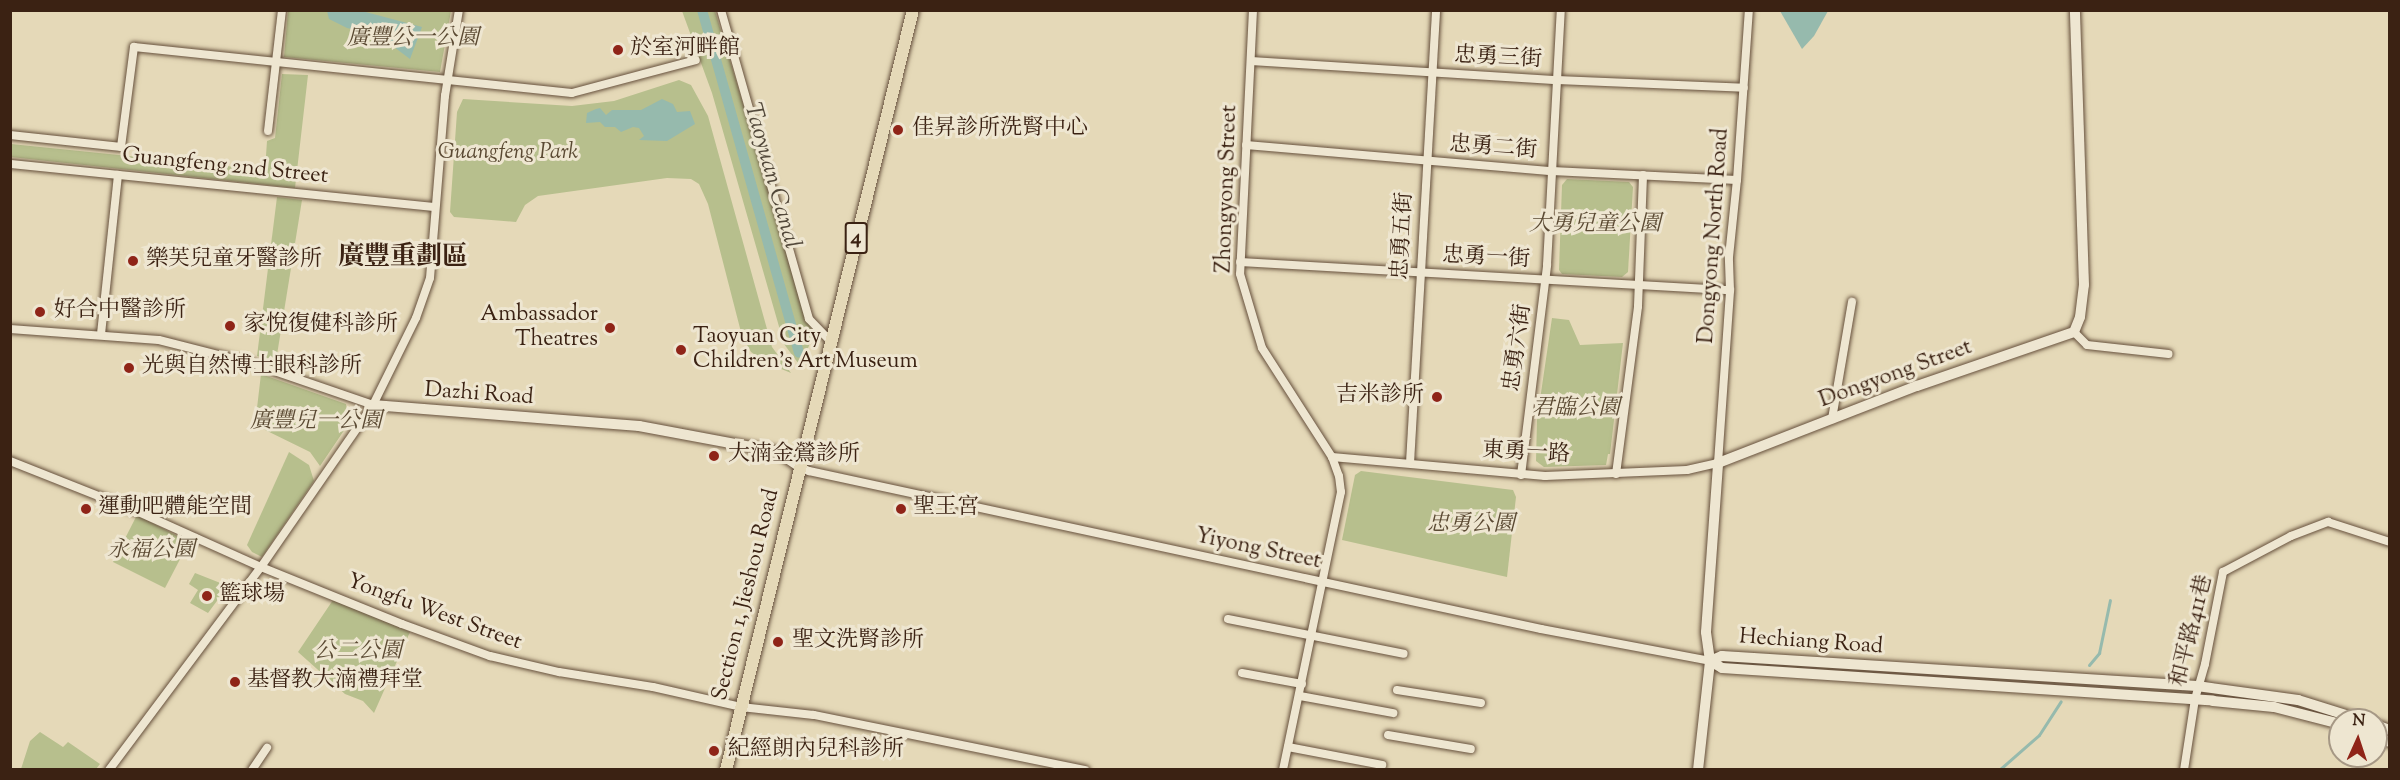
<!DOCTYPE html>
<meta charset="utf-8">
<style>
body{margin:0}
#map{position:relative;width:2400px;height:780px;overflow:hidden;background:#e5d9b8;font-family:"Sorts Mill Goudy","Noto Serif TC",serif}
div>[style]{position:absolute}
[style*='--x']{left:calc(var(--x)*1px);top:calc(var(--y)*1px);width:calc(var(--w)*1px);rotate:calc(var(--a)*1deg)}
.green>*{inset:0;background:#b7bf8d}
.water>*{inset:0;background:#96baad}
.stream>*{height:3px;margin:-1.5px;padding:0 1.5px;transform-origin:1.5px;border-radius:1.5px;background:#96baad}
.canal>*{height:10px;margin:-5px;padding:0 5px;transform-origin:5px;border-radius:5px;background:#96baad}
.roads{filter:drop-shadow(0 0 2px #66503c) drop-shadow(0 0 2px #66503c)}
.street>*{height:8px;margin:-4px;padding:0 4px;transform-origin:4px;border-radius:4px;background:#eee6d1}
.secondary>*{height:10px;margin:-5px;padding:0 5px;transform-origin:5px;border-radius:5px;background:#eee6d1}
.primary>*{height:12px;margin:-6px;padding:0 6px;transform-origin:6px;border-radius:6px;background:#e5d9b8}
.dots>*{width:16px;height:16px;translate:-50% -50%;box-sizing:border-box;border:3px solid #eee6d1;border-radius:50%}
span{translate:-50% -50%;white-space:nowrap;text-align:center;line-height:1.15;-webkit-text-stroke:6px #eee6d1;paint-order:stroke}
.shield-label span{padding:2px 4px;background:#eee6d1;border:2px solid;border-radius:4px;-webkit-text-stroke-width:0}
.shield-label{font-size:21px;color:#3b2213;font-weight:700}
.park-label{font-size:22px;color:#5a4932;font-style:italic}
.poi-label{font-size:22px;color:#3b2213}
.left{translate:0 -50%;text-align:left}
.right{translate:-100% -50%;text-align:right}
.street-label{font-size:22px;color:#3b2213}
.water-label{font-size:24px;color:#52483a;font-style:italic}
.quarter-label{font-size:26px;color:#3b2213;font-weight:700}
.frame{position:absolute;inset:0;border:12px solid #3b2213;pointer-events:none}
.north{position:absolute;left:2328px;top:708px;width:60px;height:60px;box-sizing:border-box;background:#eee6d1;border:2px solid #a69885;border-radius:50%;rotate:3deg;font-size:16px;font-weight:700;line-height:24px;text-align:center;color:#3b2213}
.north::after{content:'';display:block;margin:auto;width:21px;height:27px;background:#8f2418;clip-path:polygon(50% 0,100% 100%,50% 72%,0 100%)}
</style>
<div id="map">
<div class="green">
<i style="clip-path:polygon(288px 11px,451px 11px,440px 72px,284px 57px)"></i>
<i style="clip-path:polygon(682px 11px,715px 11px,813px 335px,801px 367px,784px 344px,712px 93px)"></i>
<i style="clip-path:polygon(282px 74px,308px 75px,295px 188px,11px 157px,11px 144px,265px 170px,267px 141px,275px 138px)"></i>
<i style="clip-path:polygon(679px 80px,691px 85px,708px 116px,772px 347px,791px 373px,767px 363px,751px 352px,742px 336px,708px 204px,699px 184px,691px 179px,667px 178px,538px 196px,525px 205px,516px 222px,454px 217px,450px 212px,457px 112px,463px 99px,572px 106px,614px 101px)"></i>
<i style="clip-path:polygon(1567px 179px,1629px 182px,1633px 187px,1628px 272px,1622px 277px,1562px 274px,1559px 270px,1562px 185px)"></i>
<i style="clip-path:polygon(277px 197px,302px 200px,276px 361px,257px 356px)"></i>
<i style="clip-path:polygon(1552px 318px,1569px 320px,1580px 345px,1623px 343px,1610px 454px,1608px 454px,1606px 465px,1544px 467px,1536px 461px,1537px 420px)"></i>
<i style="clip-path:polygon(261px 374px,346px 404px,349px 423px,320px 466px,310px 452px,255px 425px)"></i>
<i style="clip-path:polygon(289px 452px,309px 465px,314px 481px,262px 557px,252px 552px,247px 545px)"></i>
<i style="clip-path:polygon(1361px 471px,1513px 490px,1516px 497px,1507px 577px,1342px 540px,1355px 475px)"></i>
<i style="clip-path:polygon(137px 515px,189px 542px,165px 588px,113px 562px)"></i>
<i style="clip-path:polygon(195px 573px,228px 586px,208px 613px,190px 603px,198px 590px,189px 584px)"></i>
<i style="clip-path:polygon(333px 600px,410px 632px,374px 713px,363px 701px,345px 694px,298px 652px)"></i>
<i style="clip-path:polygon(40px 732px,63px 747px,68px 742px,100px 764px,96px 769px,21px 769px,30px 741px)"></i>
</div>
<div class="water">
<i style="clip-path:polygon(327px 11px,362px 11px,422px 27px,410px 59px,378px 35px,347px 28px,329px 19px)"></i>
<i style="clip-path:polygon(1780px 11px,1828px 11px,1814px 36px,1802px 49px)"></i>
<i style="clip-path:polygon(662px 99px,673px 104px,677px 112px,690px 111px,695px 124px,667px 141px,639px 140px,644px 136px,639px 128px,633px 127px,621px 132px,615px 127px,605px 127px,600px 122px,586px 123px,587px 113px,596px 109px,600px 108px,606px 115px,612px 110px,641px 110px)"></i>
</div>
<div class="stream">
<i style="--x:2089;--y:665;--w:16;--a:-50"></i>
<i style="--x:2099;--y:653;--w:54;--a:-78.3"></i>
<i style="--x:1999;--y:770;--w:53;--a:-41.2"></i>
<i style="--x:2039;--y:735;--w:40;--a:-57.1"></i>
</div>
<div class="canal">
<i style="--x:702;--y:10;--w:356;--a:74.2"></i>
</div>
<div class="roads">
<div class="street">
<i style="--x:721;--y:10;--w:321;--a:74.1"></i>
<i style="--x:809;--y:319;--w:32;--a:46"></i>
<i style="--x:1253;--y:10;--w:264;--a:92.8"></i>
<i style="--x:1240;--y:274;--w:77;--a:73.4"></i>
<i style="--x:1262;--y:348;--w:130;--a:57.3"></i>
<i style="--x:1332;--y:457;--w:20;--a:70"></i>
<i style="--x:1339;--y:476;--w:16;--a:83"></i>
<i style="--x:1341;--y:492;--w:284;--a:101.8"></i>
<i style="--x:1251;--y:61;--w:307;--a:3.6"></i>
<i style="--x:1557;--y:80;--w:187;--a:2.4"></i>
<i style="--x:268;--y:131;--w:122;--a:-83.4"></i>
<i style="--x:10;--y:135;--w:112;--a:6.2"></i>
<i style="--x:121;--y:147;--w:101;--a:-82.6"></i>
<i style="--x:134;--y:47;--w:440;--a:6"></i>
<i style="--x:572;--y:93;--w:128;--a:-14.9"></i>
<i style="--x:1246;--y:145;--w:307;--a:4.9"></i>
<i style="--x:1552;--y:171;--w:185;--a:2.8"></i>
<i style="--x:10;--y:164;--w:427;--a:5.8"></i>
<i style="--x:1240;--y:262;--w:491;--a:3.3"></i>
<i style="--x:10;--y:329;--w:149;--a:4.2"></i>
<i style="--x:159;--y:340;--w:98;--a:14.2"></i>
<i style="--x:254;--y:364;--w:126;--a:19"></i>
<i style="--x:2074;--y:332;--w:18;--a:45"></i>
<i style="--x:2087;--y:345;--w:82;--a:6.3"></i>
<i style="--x:101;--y:334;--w:160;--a:-83.9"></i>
<i style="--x:1832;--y:419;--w:119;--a:-80.3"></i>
<i style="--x:1332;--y:457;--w:214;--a:5.1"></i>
<i style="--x:1545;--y:476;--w:142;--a:-2.4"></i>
<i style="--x:1687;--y:470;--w:32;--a:-13"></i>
<i style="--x:1718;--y:463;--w:173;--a:-86"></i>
<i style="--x:1730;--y:290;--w:33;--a:-92"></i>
<i style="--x:1729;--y:257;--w:77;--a:-84.1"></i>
<i style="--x:1737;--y:180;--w:170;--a:-86"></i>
<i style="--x:10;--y:461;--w:133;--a:21.6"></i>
<i style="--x:134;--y:510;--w:139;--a:24.2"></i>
<i style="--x:261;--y:567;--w:152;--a:22"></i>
<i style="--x:402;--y:624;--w:94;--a:20"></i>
<i style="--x:490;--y:656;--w:71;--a:13.1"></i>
<i style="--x:559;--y:672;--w:95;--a:9.1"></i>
<i style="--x:653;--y:687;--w:90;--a:12.8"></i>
<i style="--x:741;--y:707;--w:73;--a:6.3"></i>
<i style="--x:814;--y:715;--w:277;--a:11.5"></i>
<i style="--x:1410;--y:463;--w:454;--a:-86.7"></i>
<i style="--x:800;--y:467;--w:10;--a:24"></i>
<i style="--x:809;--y:471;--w:749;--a:12.18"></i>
<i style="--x:1541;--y:629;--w:172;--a:10.7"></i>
<i style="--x:1616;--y:474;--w:169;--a:-82.5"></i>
<i style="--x:1638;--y:306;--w:131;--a:-87.8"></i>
<i style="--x:1521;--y:475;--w:212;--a:-82.9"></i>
<i style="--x:1547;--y:265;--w:255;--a:-86.9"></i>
<i style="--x:1228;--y:619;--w:179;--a:11.2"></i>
<i style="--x:1242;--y:673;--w:61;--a:10.4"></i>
<i style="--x:1397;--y:690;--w:85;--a:8.8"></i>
<i style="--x:1300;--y:696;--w:95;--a:10.4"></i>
<i style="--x:1388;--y:735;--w:84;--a:9.6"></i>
<i style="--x:1288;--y:747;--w:96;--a:10.8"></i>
<i style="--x:109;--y:770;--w:254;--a:-53.2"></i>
<i style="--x:261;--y:567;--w:197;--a:-55.3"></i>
<i style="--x:373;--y:405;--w:97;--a:-63.7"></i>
<i style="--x:416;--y:318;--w:42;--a:-70.7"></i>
<i style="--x:430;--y:278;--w:183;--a:-85.3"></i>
<i style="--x:445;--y:96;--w:87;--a:-80.8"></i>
<i style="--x:252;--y:770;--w:27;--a:-56"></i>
<i style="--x:2184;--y:770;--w:72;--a:-81.2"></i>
<i style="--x:2195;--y:699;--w:36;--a:-74"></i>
<i style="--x:2205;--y:664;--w:94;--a:-78.9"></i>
<i style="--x:2223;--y:572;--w:77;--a:-27.9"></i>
<i style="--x:2291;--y:536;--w:40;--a:-21"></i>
<i style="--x:2328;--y:522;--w:65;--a:17.9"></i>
</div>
<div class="secondary">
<i style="--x:373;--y:405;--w:267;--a:4.5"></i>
<i style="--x:639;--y:426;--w:141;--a:10.6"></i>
<i style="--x:778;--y:452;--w:27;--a:34"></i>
<i style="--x:1710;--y:661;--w:13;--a:-23"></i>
<i style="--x:1722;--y:656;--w:476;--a:3.6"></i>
<i style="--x:2197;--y:686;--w:102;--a:7.9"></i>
<i style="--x:2298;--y:700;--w:67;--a:17.4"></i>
<i style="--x:1710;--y:661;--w:14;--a:30"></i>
<i style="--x:1722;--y:668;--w:492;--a:3.8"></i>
<i style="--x:2213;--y:701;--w:61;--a:5.6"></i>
<i style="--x:2274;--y:707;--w:68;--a:14.4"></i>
<i style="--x:2376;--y:725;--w:15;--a:20"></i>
<i style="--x:2376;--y:737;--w:15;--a:20"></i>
<i style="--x:1698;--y:770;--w:110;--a:-83.7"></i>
<i style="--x:1710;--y:661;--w:29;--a:-98"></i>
<i style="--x:1706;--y:632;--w:169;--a:-85.9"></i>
<i style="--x:1718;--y:463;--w:213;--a:-21.2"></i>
<i style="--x:1917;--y:386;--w:166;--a:-19"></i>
<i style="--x:2074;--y:332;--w:16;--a:-68"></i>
<i style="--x:2080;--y:317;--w:32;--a:-83"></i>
<i style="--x:2084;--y:285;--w:275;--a:-91.9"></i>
</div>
<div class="primary">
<i style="--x:726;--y:770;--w:783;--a:-76.18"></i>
</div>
</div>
<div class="dots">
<i style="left:618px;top:50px;background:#8f2418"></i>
<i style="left:898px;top:130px;background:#8f2418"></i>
<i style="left:133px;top:261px;background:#8f2418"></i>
<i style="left:40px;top:312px;background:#8f2418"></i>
<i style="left:230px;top:326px;background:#8f2418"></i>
<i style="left:610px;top:328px;background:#8f2418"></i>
<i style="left:681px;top:350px;background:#8f2418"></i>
<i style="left:129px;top:368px;background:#8f2418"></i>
<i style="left:1437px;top:397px;background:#8f2418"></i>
<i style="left:714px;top:456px;background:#8f2418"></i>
<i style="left:86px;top:509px;background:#8f2418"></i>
<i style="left:901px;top:509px;background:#8f2418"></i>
<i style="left:207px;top:596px;background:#8f2418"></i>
<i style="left:778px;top:642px;background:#8f2418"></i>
<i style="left:235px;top:682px;background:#8f2418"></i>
<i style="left:714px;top:751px;background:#8f2418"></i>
</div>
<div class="shield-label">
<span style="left:856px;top:238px">4</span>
</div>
<div class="park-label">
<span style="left:413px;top:40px">廣豐公一公園</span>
<span style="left:508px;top:154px">Guangfeng Park</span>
<span style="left:1595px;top:226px">大勇兒童公園</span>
<span style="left:1576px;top:410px">君臨公園</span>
<span style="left:316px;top:423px">廣豐兒一公園</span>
<span style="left:1471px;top:526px">忠勇公園</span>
<span style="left:151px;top:552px">永福公園</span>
<span style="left:358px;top:653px">公二公園</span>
</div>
<div class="poi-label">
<span class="left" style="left:630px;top:50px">於室河畔館</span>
<span class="left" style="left:912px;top:130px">佳昇診所洗腎中心</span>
<span class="left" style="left:146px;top:261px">樂芙兒童牙醫診所</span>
<span class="left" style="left:54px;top:312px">好合中醫診所</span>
<span class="right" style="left:598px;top:328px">Ambassador<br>Theatres</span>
<span class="left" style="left:244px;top:326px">家悅復健科診所</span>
<span class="left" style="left:693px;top:350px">Taoyuan City<br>Children's Art Museum</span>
<span class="left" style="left:142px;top:368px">光與自然博士眼科診所</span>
<span class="right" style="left:1424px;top:397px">吉米診所</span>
<span class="left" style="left:728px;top:456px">大湳金鶯診所</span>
<span class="left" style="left:98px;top:509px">運動吧體能空間</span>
<span class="left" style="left:913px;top:509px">聖王宮</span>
<span class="left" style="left:219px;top:596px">籃球場</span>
<span class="left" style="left:792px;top:642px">聖文洗腎診所</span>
<span class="left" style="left:247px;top:682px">基督教大湳禮拜堂</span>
<span class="left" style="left:728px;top:751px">紀經朗內兒科診所</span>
</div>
<div class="street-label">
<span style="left:1498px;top:59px;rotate:3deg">忠勇三街</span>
<span style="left:1493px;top:149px;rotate:4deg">忠勇二街</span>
<span style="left:225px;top:167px;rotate:6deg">Guangfeng 2nd Street</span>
<span style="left:1228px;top:189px;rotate:-88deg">Zhongyong Street</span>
<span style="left:1404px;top:236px;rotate:-87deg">忠勇五街</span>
<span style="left:1715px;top:236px;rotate:-86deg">Dongyong North Road</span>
<span style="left:1486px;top:259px;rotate:3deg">忠勇一街</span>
<span style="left:1519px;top:348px;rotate:-82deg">忠勇六街</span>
<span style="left:1896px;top:375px;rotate:-20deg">Dongyong Street</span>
<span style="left:479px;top:395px;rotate:4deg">Dazhi Road</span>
<span style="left:1526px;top:454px;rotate:3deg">東勇一路</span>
<span style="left:1258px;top:550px;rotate:12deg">Yiyong Street</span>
<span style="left:747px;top:595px;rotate:-76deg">Section 1, Jieshou Road</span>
<span style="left:434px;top:613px;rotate:20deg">Yongfu West Street</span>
<span style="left:2193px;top:631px;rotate:-76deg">和平路411巷</span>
<span style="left:1811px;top:643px;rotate:4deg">Hechiang Road</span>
</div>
<div class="water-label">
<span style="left:771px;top:176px;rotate:74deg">Taoyuan Canal</span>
</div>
<div class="quarter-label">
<span style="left:403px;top:258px">廣豐重劃區</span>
</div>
<div class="frame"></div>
<div class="north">N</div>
</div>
